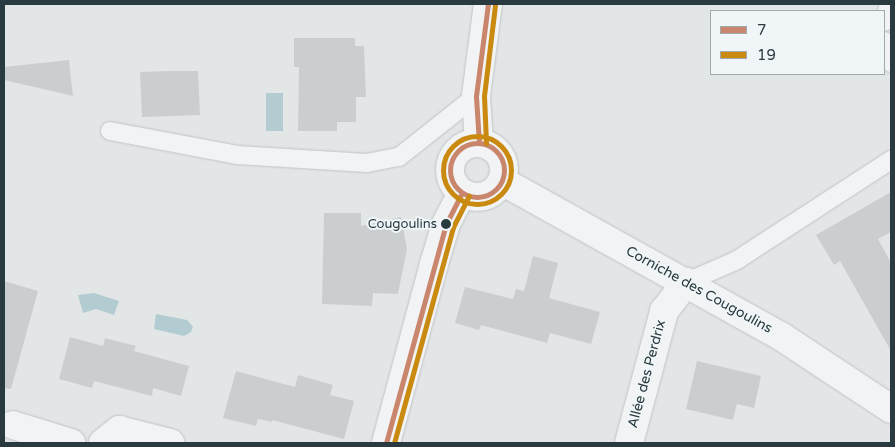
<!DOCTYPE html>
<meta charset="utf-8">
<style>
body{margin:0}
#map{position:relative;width:895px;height:447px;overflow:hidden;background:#e3e6e7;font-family:"Varela Round",sans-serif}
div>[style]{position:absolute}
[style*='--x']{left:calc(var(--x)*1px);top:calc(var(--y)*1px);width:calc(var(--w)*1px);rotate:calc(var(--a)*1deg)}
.water>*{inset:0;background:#b2ccd1}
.building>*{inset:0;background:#cbcecf}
.roads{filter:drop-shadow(0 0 1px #c1c4c5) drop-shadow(0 0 1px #c1c4c5)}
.service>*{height:18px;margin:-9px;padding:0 9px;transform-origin:9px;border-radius:9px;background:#f1f3f4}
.minor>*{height:28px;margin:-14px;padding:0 14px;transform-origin:14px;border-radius:14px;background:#f1f3f4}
.minor>.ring{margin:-14px;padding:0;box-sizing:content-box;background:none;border:28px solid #f1f3f4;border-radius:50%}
.bus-1>*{height:5px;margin:-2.5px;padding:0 2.5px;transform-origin:2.5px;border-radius:2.5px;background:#ca866c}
.bus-1>.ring{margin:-2.5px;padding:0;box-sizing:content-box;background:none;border:5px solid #ca866c;border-radius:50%}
.bus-2>*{height:5px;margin:-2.5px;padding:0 2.5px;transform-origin:2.5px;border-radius:2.5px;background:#ca8a10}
.bus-2>.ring{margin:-2.5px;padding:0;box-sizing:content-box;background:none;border:5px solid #ca8a10;border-radius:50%}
.dots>*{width:14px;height:14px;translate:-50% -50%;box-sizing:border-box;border:2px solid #f0f5f7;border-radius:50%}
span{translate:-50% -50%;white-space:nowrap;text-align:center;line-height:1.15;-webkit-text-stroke:4px #f0f5f7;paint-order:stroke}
.bus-label{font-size:13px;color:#293a40}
.right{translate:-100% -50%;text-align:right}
.street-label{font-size:14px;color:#293a40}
.frame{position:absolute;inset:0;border:5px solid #293a40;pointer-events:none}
.legend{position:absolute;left:710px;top:10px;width:175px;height:65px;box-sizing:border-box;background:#f0f5f7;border:1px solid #a0aaae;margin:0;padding:6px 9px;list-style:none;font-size:15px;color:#293a40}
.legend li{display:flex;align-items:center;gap:10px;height:25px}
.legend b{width:25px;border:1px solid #a0aaae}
</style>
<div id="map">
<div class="water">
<i style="clip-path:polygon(266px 93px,283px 93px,283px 131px,266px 131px)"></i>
<i style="clip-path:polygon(94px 293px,119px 301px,114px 315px,96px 309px,83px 313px,78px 295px)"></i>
<i style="clip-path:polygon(156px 314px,187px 320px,193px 327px,191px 332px,184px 336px,154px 329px)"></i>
</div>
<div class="building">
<i style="clip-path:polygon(294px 38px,355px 38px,355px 46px,364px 46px,366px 97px,356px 97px,356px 122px,337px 122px,337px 131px,298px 131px,299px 67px,294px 67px)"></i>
<i style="clip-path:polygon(69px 60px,73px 96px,4px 80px,4px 67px)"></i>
<i style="clip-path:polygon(169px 71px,198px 71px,200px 115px,142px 117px,140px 72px)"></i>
<i style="clip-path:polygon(891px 192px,891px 232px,878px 239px,891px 263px,891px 351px,840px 261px,834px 265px,816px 235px)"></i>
<i style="clip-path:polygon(324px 213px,361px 213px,361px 226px,401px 217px,407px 249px,398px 294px,373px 293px,372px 306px,322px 304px)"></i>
<i style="clip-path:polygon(533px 256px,558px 263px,549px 298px,600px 312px,591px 344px,550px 333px,547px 343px,481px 325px,479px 330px,455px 323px,465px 287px,513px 299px,516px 289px,524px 291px)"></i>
<i style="clip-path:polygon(4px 281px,38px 291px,11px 389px,4px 388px)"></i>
<i style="clip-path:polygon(70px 337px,103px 346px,105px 338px,136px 346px,134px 351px,189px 366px,181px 396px,153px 388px,152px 396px,94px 381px,92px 388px,59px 379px)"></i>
<i style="clip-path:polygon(697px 361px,761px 376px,754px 408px,737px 404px,733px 420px,686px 409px)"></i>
<i style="clip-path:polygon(236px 371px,295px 387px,298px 375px,333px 385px,330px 395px,354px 401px,344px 439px,272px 420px,272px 422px,258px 419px,256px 426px,223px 418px)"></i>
</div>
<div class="roads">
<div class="service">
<i style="--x:884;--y:22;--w:19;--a:-74"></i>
<i style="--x:884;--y:41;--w:23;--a:72"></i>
<i style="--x:110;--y:131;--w:129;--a:10.7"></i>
<i style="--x:237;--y:155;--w:130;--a:3.5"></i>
<i style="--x:367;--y:163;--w:33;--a:-11"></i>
<i style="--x:399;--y:157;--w:98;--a:-38.4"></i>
<i style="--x:687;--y:282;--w:55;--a:-23.7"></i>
<i style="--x:737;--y:260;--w:184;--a:-33"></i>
</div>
<div class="minor">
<i style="--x:479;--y:143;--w:47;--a:-93.7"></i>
<i style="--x:476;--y:96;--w:93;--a:-82.6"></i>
<i class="ring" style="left:450px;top:143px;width:26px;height:26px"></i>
<i style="--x:502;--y:181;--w:321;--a:29.1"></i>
<i style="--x:782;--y:337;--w:131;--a:33.4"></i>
<i style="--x:13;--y:425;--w:61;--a:17.2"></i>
<i style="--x:103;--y:443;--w:21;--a:-39"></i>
<i style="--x:119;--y:430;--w:53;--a:14.3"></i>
<i style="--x:386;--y:443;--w:185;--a:-75"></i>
<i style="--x:434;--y:264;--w:42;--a:-73.3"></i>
<i style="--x:446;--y:224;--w:35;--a:-63"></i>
<i style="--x:629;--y:443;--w:137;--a:-75.1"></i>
<i style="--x:664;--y:311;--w:37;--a:-52"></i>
</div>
</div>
<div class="bus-1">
<i style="--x:479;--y:143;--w:47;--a:-93.7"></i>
<i style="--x:476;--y:96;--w:93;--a:-82.6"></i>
<i class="ring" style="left:450px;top:143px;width:49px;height:49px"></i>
<i style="--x:386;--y:443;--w:227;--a:-74.7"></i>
<i style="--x:446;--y:224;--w:35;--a:-63"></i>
</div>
<div class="bus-2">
<i class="ring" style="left:443px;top:136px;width:63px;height:63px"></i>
<i style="--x:486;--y:143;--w:47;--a:-92.4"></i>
<i style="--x:484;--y:96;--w:92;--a:-83.1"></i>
<i style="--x:394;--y:443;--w:224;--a:-74.7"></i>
<i style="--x:453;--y:227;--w:35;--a:-63"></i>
</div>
<div class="dots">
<i style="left:446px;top:224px;background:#293a40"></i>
</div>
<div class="bus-label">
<span class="right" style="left:437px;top:224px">Cougoulins</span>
</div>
<div class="street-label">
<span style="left:699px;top:290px;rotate:29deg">Corniche des Cougoulins</span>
<span style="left:647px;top:374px;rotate:-75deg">Allée des Perdrix</span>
</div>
<div class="frame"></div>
<ul class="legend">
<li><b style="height:6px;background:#ca866c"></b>7</li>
<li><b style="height:6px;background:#ca8a10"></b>19</li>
</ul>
</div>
